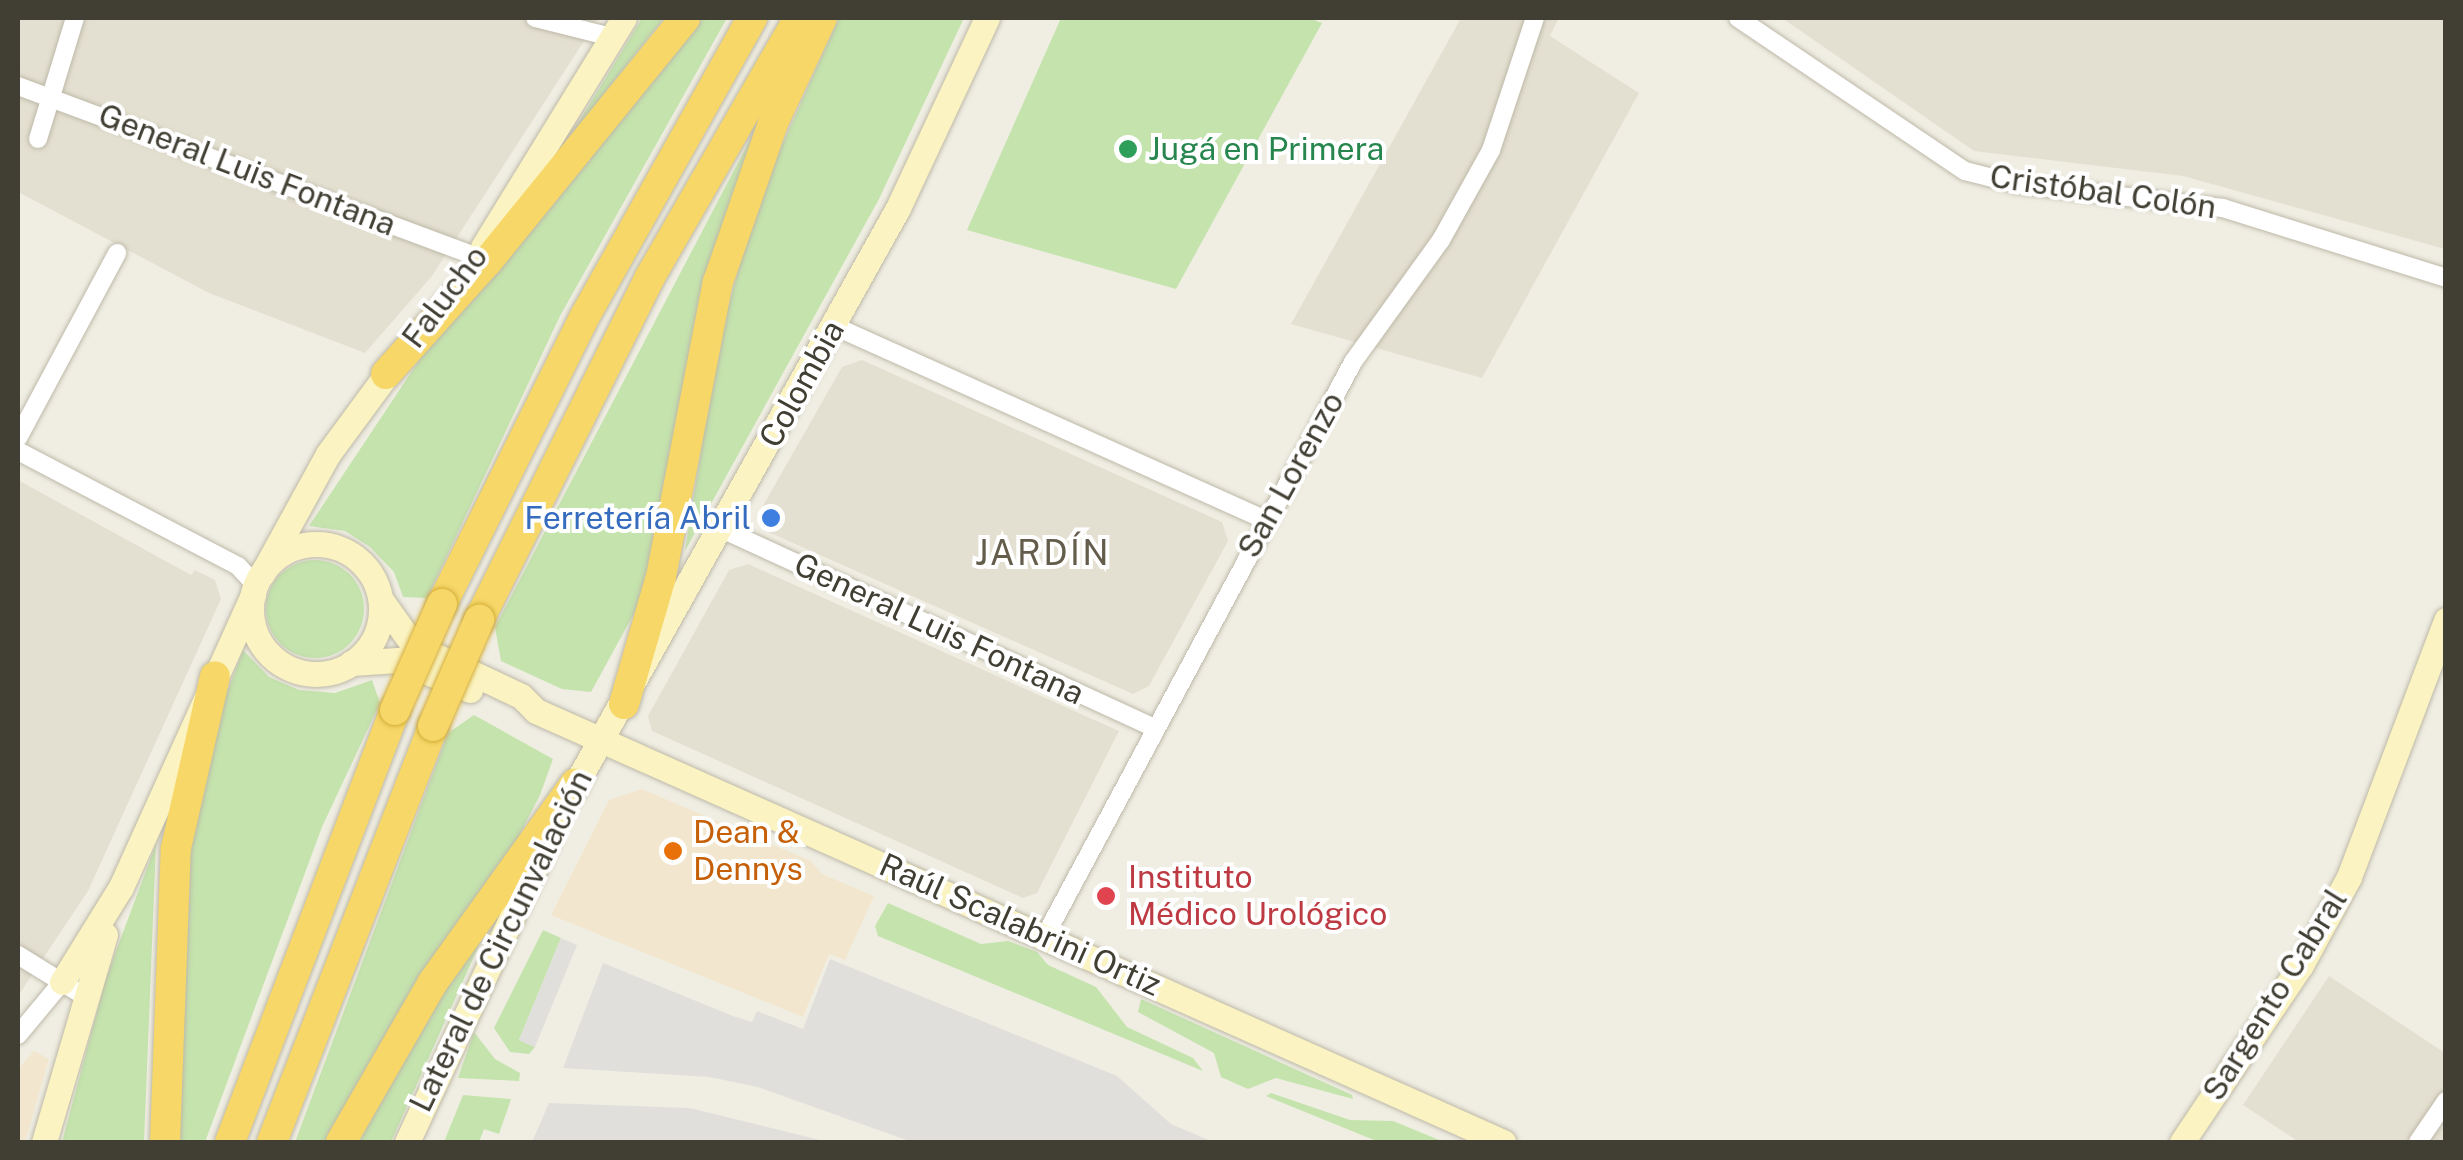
<!DOCTYPE html>
<meta charset="utf-8">
<style>
body{margin:0}
#map{position:relative;width:2463px;height:1160px;overflow:hidden;background:#f0eee3;font-family:"Public Sans",sans-serif}
div>[style]{position:absolute}
[style*='--x']{left:calc(var(--x)*1px);top:calc(var(--y)*1px);width:calc(var(--w)*1px);rotate:calc(var(--a)*1deg)}
.residential>*{inset:0;background:#e4e0d1}
.commercial>*{inset:0;background:#f2e7ce}
.green>*{inset:0;background:#c4e3ad}
.round{border-radius:50%}
.parking>*{inset:0;background:#e1dfdb}
.roads{filter:drop-shadow(0 0 2px #beb9a9) drop-shadow(0 0 2px #beb9a9)}
.street>*{height:18px;margin:-9px;padding:0 9px;transform-origin:9px;border-radius:9px;background:#fff}
.secondary>*{height:25px;margin:-12.5px;padding:0 12.5px;transform-origin:12.5px;border-radius:12.5px;background:#fbf4c2}
.secondary>.ring{margin:-12.5px;padding:0;box-sizing:content-box;background:none;border:25px solid #fbf4c2;border-radius:50%}
.highway>*{height:30px;margin:-15px;padding:0 15px;transform-origin:15px;border-radius:15px;background:#f6d768}
.bridges{filter:drop-shadow(0 0 2px #d4ad39) drop-shadow(0 0 2px #d4ad39)}
.highway-bridge>*{height:30px;margin:-15px;padding:0 15px;transform-origin:15px;border-radius:15px;background:#f6d768}
.dots>*{width:28px;height:28px;translate:-50% -50%;box-sizing:border-box;border:5px solid #fff;border-radius:50%}
span{translate:-50% -50%;white-space:nowrap;text-align:center;line-height:1.15;-webkit-text-stroke:8px #fff;paint-order:stroke}
.leisure-label{font-size:32px;color:#27864d}
.left{translate:0 -50%;text-align:left}
.street-label{font-size:32px;color:#413e33}
.shop-label{font-size:32px;color:#366cbe}
.right{translate:-100% -50%;text-align:right}
.food-label{font-size:32px;color:#c56008}
.health-label{font-size:32px;color:#be3a42}
.neighbourhood-label{font-size:35px;color:#645d4b;letter-spacing:2.5px}
.frame{position:absolute;inset:0;border:20px solid #413e33;pointer-events:none}
</style>
<div id="map">
<div class="residential">
<i style="clip-path:polygon(18px 18px,599px 18px,432px 276px,365px 353px,209px 293px,18px 192px)"></i>
<i style="clip-path:polygon(1461px 18px,1559px 18px,1550px 36px,1639px 93px,1482px 378px,1291px 324px)"></i>
<i style="clip-path:polygon(1782px 18px,2445px 18px,2445px 249px,2183px 176px,1974px 151px)"></i>
<i style="clip-path:polygon(862px 360px,1222px 522px,1228px 541px,1149px 686px,1133px 694px,768px 532px,760px 511px,842px 367px)"></i>
<i style="clip-path:polygon(18px 480px,191px 575px,195px 570px,215px 580px,221px 599px,88px 891px,18px 996px)"></i>
<i style="clip-path:polygon(748px 564px,1119px 731px,1037px 893px,1023px 898px,652px 731px,648px 716px,729px 570px)"></i>
<i style="clip-path:polygon(2329px 976px,2445px 1053px,2445px 1142px,2299px 1142px,2243px 1105px)"></i>
</div>
<div class="commercial">
<i style="clip-path:polygon(642px 789px,811px 861px,822px 874px,874px 896px,845px 960px,829px 954px,803px 1017px,551px 915px,609px 800px)"></i>
<i style="clip-path:polygon(34px 1051px,49px 1059px,25px 1142px,18px 1142px,18px 1069px)"></i>
</div>
<div class="green">
<i style="clip-path:polygon(642px 18px,664px 18px,569px 138px)"></i>
<i style="clip-path:polygon(695px 18px,727px 18px,560px 316px,427px 598px,403px 597px,394px 572px,370px 547px,345px 531px,309px 526px,426px 350px)"></i>
<i style="clip-path:polygon(839px 18px,964px 18px,879px 199px,685px 551px,718px 346px,742px 256px,774px 163px)"></i>
<i style="clip-path:polygon(1061px 18px,1309px 18px,1322px 23px,1176px 289px,967px 230px)"></i>
<i style="clip-path:polygon(763px 115px,658px 548px,636px 610px,591px 692px,562px 689px,501px 661px,495px 627px)"></i>
<i class="round" style="left:266px;top:560px;width:98px;height:98px"></i>
<i style="clip-path:polygon(243px 650px,269px 677px,299px 690px,335px 693px,372px 680px,380px 703px,322px 827px,205px 1142px,172px 1142px,177px 922px,210px 737px)"></i>
<i style="clip-path:polygon(474px 715px,553px 759px,540px 795px,498px 877px,331px 1142px,295px 1142px,448px 733px)"></i>
<i style="clip-path:polygon(156px 844px,144px 1142px,62px 1142px,106px 978px)"></i>
<i style="clip-path:polygon(888px 903px,981px 944px,1008px 941px,1037px 952px,1048px 965px,1096px 987px,1127px 1027px,1193px 1058px,1203px 1071px,878px 936px,875px 926px)"></i>
<i style="clip-path:polygon(493px 914px,391px 1142px,359px 1142px,412px 1041px)"></i>
<i style="clip-path:polygon(543px 930px,561px 938px,519px 1040px,535px 1047px,529px 1054px,510px 1052px,494px 1028px)"></i>
<i style="clip-path:polygon(1141px 999px,1352px 1095px,1353px 1099px,1276px 1078px,1248px 1089px,1221px 1077px,1214px 1053px,1138px 1012px)"></i>
<i style="clip-path:polygon(474px 1032px,495px 1059px,520px 1073px,519px 1081px,458px 1078px)"></i>
<i style="clip-path:polygon(1271px 1093px,1350px 1120px,1393px 1121px,1444px 1142px,1379px 1142px,1266px 1096px)"></i>
<i style="clip-path:polygon(463px 1095px,511px 1099px,499px 1134px,484px 1129px,479px 1142px,444px 1142px)"></i>
</div>
<div class="parking">
<i style="clip-path:polygon(561px 938px,577px 945px,535px 1047px,519px 1040px)"></i>
<i style="clip-path:polygon(830px 959px,1117px 1076px,1171px 1124px,1213px 1142px,912px 1142px,758px 1087px,709px 1077px,563px 1068px,603px 963px,733px 1016px,752px 1022px,757px 1011px,803px 1029px)"></i>
<i style="clip-path:polygon(549px 1103px,690px 1108px,828px 1142px,532px 1142px)"></i>
</div>
<div class="roads">
<div class="street">
<i style="--x:535;--y:18;--w:79;--a:13.9"></i>
<i style="--x:1738;--y:18;--w:274;--a:34"></i>
<i style="--x:1965;--y:171;--w:53;--a:14.3"></i>
<i style="--x:2016;--y:184;--w:208;--a:6.6"></i>
<i style="--x:2223;--y:208;--w:234;--a:17.4"></i>
<i style="--x:18;--y:86;--w:489;--a:20.4"></i>
<i style="--x:38;--y:139;--w:127;--a:-73"></i>
<i style="--x:834;--y:326;--w:474;--a:24.2"></i>
<i style="--x:18;--y:438;--w:210;--a:-61.8"></i>
<i style="--x:18;--y:451;--w:248;--a:27.6"></i>
<i style="--x:238;--y:566;--w:26;--a:47"></i>
<i style="--x:722;--y:529;--w:477;--a:24.7"></i>
<i style="--x:1045;--y:936;--w:651;--a:-61.78"></i>
<i style="--x:1353;--y:362;--w:150;--a:-54.2"></i>
<i style="--x:1441;--y:240;--w:103;--a:-60.9"></i>
<i style="--x:1491;--y:150;--w:139;--a:-71.6"></i>
<i style="--x:18;--y:955;--w:80;--a:31.7"></i>
<i style="--x:18;--y:1035;--w:69;--a:-50.3"></i>
<i style="--x:2418;--y:1142;--w:50;--a:-55.7"></i>
</div>
<div class="secondary">
<i style="--x:483;--y:247;--w:269;--a:-58.4"></i>
<i class="ring" style="left:251px;top:544px;width:105px;height:105px"></i>
<i style="--x:262;--y:574;--w:137;--a:-61.2"></i>
<i style="--x:328;--y:454;--w:118;--a:-53.6"></i>
<i style="--x:381;--y:600;--w:55;--a:54.6"></i>
<i style="--x:413;--y:645;--w:119;--a:25.3"></i>
<i style="--x:521;--y:696;--w:21;--a:45"></i>
<i style="--x:536;--y:711;--w:1059;--a:24.02"></i>
<i style="--x:351;--y:663;--w:47;--a:-3.7"></i>
<i style="--x:398;--y:660;--w:78;--a:22.6"></i>
<i style="--x:568;--y:798;--w:676;--a:-60.78"></i>
<i style="--x:898;--y:208;--w:210;--a:-64.9"></i>
<i style="--x:62;--y:982;--w:112;--a:-58.2"></i>
<i style="--x:121;--y:887;--w:321;--a:-65.7"></i>
<i style="--x:44;--y:1142;--w:216;--a:-73.6"></i>
<i style="--x:407;--y:1142;--w:334;--a:-65"></i>
<i style="--x:2182;--y:1142;--w:213;--a:-56.1"></i>
<i style="--x:2301;--y:965;--w:100;--a:-61.4"></i>
<i style="--x:2349;--y:877;--w:275;--a:-69.3"></i>
</div>
<div class="highway">
<i style="--x:386;--y:374;--w:151;--a:-48"></i>
<i style="--x:487;--y:262;--w:314;--a:-50.9"></i>
<i style="--x:442;--y:604;--w:322;--a:-63.6"></i>
<i style="--x:585;--y:316;--w:342;--a:-60.7"></i>
<i style="--x:479;--y:620;--w:383;--a:-63.5"></i>
<i style="--x:650;--y:277;--w:299;--a:-60.1"></i>
<i style="--x:624;--y:704;--w:132;--a:-73.8"></i>
<i style="--x:661;--y:577;--w:300;--a:-79.1"></i>
<i style="--x:718;--y:282;--w:168;--a:-70.9"></i>
<i style="--x:773;--y:123;--w:116;--a:-65"></i>
<i style="--x:165;--y:1142;--w:294;--a:-87.9"></i>
<i style="--x:176;--y:848;--w:176;--a:-77.2"></i>
<i style="--x:230;--y:1142;--w:462;--a:-69.1"></i>
<i style="--x:272;--y:1142;--w:446;--a:-68.8"></i>
<i style="--x:341;--y:1142;--w:185;--a:-60.1"></i>
<i style="--x:433;--y:982;--w:244;--a:-54.4"></i>
</div>
</div>
<div class="bridges">
<div class="highway-bridge">
<i style="--x:395;--y:710;--w:116;--a:-66.1"></i>
<i style="--x:433;--y:726;--w:116;--a:-66.5"></i>
</div>
</div>
<div class="dots">
<i style="left:1128px;top:149px;background:#2e9e5b"></i>
<i style="left:771px;top:518px;background:#3f7fe0"></i>
<i style="left:673px;top:851px;background:#e8710a"></i>
<i style="left:1106px;top:896px;background:#e0444e"></i>
</div>
<div class="leisure-label">
<span class="left" style="left:1148px;top:149px">Jugá en Primera</span>
</div>
<div class="street-label">
<span style="left:247px;top:170px;rotate:21deg">General Luis Fontana</span>
<span style="left:2103px;top:192px;rotate:8deg">Cristóbal Colón</span>
<span style="left:445px;top:297px;rotate:-53deg">Falucho</span>
<span style="left:802px;top:384px;rotate:-61deg">Colombia</span>
<span style="left:1291px;top:475px;rotate:-61deg">San Lorenzo</span>
<span style="left:939px;top:629px;rotate:25deg">General Luis Fontana</span>
<span style="left:1020px;top:925px;rotate:24deg">Raúl Scalabrini Ortiz</span>
<span style="left:501px;top:941px;rotate:-64deg">Lateral de Circunvalación</span>
<span style="left:2275px;top:995px;rotate:-58deg">Sargento Cabral</span>
</div>
<div class="shop-label">
<span class="right" style="left:751px;top:518px">Ferretería Abril</span>
</div>
<div class="food-label">
<span class="left" style="left:693px;top:851px">Dean &amp;<br>Dennys</span>
</div>
<div class="health-label">
<span class="left" style="left:1128px;top:896px">Instituto<br>Médico Urológico</span>
</div>
<div class="neighbourhood-label">
<span style="left:1043px;top:553px">JARDÍN</span>
</div>
<div class="frame"></div>
</div>
